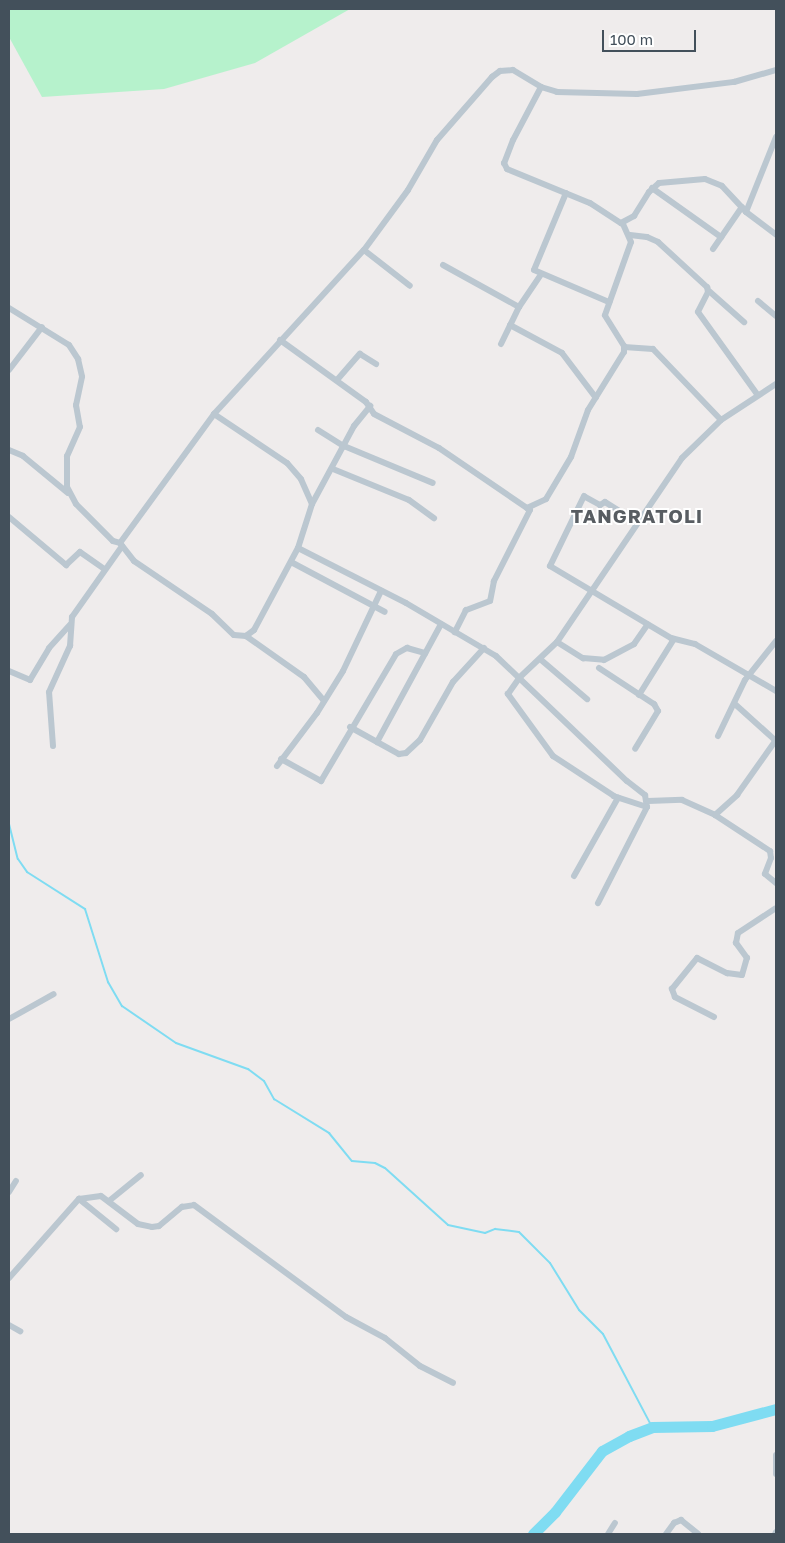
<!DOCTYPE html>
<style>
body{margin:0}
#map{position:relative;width:785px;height:1543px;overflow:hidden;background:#efecec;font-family:"Golos Text",sans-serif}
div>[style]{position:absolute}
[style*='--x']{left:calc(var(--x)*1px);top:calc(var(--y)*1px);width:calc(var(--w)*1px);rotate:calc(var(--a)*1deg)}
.green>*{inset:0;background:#b6f2cc}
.stream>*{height:2px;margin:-1px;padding:0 1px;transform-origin:1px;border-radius:1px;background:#7fdcf2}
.river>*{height:11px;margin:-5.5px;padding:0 5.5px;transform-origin:5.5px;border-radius:5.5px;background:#7fdcf2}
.minor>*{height:6px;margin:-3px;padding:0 3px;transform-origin:3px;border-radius:3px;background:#bbc7d0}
span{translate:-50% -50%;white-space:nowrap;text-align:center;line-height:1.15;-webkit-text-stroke:4px #fff;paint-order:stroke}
.district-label{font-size:19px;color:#585d62;font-weight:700;letter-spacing:1px}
.frame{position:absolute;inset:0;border:10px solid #43505b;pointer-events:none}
.scale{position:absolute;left:602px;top:30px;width:94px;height:22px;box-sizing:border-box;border:2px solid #43505b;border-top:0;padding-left:6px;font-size:15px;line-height:18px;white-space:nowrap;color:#43505b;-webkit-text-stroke:4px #fff;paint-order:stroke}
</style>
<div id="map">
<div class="green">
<i style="clip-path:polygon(9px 9px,350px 9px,255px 63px,164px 89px,42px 97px,9px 37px)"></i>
</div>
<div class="stream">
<i style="--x:9;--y:824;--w:36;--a:76"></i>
<i style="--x:18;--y:859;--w:16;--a:55"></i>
<i style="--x:27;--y:872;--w:69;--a:32.5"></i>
<i style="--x:85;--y:909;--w:77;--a:72.5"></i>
<i style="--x:108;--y:982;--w:28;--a:60"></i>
<i style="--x:122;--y:1006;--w:65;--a:34.4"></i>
<i style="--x:176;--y:1043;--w:77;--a:19.9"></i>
<i style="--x:248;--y:1069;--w:20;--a:37"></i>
<i style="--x:264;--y:1081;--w:21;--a:61"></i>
<i style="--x:274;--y:1099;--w:65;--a:31.7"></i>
<i style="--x:329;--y:1133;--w:36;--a:51"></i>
<i style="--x:352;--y:1161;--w:23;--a:5"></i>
<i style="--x:375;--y:1163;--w:11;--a:27"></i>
<i style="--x:385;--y:1168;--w:85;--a:42.1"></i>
<i style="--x:448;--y:1225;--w:38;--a:12"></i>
<i style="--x:485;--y:1233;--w:11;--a:-22"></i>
<i style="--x:495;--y:1229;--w:24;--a:7"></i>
<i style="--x:519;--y:1232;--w:44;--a:45"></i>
<i style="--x:550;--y:1263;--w:55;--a:58.3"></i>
<i style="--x:579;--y:1310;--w:34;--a:45"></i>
<i style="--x:603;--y:1334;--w:105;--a:62.2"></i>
</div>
<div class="river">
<i style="--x:533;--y:1534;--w:31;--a:-45"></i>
<i style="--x:555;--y:1512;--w:77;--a:-52.4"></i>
<i style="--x:602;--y:1451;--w:31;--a:-29"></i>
<i style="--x:629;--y:1436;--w:25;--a:-21"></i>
<i style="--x:652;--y:1427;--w:60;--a:-1"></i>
<i style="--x:712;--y:1426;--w:66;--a:-14.9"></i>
</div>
<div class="minor">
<i style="--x:541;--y:87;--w:60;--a:117.8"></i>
<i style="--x:513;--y:140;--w:25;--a:111"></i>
<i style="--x:504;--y:163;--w:7;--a:63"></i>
<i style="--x:507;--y:169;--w:90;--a:22.3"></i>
<i style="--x:590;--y:203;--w:37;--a:33"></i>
<i style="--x:621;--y:223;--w:15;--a:-28"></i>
<i style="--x:634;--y:216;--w:28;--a:-58"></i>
<i style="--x:649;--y:192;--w:13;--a:-42"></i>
<i style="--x:659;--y:183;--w:46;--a:-5"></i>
<i style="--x:705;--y:179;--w:18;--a:22"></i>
<i style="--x:722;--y:186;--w:35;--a:47"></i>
<i style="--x:746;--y:212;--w:38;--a:37"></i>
<i style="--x:652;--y:188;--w:85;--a:35.4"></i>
<i style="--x:566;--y:193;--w:83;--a:112.6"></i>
<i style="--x:534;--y:270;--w:82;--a:23.1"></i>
<i style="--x:746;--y:212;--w:81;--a:-68.2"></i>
<i style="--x:630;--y:235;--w:17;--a:7"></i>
<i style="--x:647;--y:237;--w:12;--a:24"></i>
<i style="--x:658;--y:242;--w:67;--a:42.6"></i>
<i style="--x:707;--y:287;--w:5;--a:79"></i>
<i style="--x:708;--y:292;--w:22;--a:117"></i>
<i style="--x:698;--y:312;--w:101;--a:54.3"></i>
<i style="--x:713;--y:249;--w:51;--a:-55.4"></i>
<i style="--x:364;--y:250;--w:58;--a:38"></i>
<i style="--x:443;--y:265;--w:87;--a:28.9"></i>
<i style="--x:709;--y:291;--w:47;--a:41.5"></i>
<i style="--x:758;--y:301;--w:23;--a:40"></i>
<i style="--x:9;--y:308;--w:70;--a:31.7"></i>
<i style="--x:69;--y:345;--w:17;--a:57"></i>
<i style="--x:78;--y:359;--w:18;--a:77"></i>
<i style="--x:82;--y:377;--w:29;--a:102"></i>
<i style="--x:76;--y:405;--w:22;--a:80"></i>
<i style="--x:80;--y:427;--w:32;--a:114"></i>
<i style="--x:67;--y:456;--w:31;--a:90"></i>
<i style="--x:67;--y:487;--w:19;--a:62"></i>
<i style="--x:76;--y:504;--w:52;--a:45"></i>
<i style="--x:113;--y:541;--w:7;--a:16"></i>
<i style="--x:120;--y:543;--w:160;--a:-53.9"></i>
<i style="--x:214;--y:414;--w:222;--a:-47.6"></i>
<i style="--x:364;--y:250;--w:74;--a:-53.7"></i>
<i style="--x:408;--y:190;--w:58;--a:-59.9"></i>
<i style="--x:437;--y:140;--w:84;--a:-48.9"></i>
<i style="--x:492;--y:77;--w:10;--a:-37"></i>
<i style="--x:500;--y:71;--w:13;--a:-4"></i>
<i style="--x:513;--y:70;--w:33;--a:31"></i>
<i style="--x:541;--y:87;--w:17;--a:17"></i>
<i style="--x:557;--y:92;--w:80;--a:1.4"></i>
<i style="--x:637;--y:94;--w:98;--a:-7.1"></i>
<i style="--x:734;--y:82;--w:44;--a:-15.9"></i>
<i style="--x:510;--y:325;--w:59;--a:28.3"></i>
<i style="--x:562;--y:353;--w:56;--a:52.9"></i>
<i style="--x:280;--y:340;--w:106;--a:35.8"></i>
<i style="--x:366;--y:402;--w:14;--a:56"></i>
<i style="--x:374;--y:414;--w:73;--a:27.6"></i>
<i style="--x:439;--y:448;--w:110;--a:34.3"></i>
<i style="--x:530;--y:510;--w:80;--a:116.9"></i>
<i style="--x:494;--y:581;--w:20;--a:101"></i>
<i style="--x:490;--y:601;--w:26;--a:159"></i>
<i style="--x:466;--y:610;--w:25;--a:117"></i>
<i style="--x:501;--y:344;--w:41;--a:-64.1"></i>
<i style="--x:519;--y:307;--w:40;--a:-56"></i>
<i style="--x:624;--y:347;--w:29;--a:4"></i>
<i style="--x:653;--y:349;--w:98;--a:46.2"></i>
<i style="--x:9;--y:370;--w:54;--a:-52.5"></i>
<i style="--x:337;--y:380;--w:35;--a:-49"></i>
<i style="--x:360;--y:354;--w:19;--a:32"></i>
<i style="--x:318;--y:430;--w:31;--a:32"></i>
<i style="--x:344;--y:446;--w:96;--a:22.6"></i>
<i style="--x:9;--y:450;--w:15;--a:23"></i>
<i style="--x:23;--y:456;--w:58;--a:39.4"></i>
<i style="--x:333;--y:469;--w:82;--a:22.2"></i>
<i style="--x:409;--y:500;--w:31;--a:36"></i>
<i style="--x:312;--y:504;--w:89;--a:-61.7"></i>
<i style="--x:354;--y:426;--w:26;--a:-51"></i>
<i style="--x:527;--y:508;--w:21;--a:-25"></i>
<i style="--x:546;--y:499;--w:49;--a:-59.2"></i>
<i style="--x:571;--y:457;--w:50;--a:-70.1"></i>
<i style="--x:588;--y:410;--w:68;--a:-58.2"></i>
<i style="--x:624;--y:352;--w:6;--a:-90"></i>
<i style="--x:624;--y:346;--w:36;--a:-122"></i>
<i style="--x:605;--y:315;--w:77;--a:-70.4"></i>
<i style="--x:631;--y:242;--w:20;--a:-114"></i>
<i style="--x:9;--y:517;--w:75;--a:40.1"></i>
<i style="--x:66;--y:565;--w:19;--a:-43"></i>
<i style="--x:80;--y:552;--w:29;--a:35"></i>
<i style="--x:637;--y:522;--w:38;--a:-148"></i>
<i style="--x:605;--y:502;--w:6;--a:149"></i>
<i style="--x:600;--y:505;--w:18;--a:-151"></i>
<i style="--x:584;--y:496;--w:78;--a:115.9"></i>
<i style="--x:550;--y:566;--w:141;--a:30.8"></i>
<i style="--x:671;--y:638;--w:25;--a:14"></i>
<i style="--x:695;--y:644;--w:94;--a:30.1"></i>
<i style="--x:120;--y:543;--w:23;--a:52"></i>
<i style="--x:134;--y:561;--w:94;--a:34.2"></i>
<i style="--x:212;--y:614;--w:30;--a:44"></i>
<i style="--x:234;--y:635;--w:12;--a:5"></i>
<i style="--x:246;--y:636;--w:10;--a:-37"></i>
<i style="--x:254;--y:630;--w:93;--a:-61.8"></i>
<i style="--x:298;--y:548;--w:46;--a:-72.3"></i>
<i style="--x:312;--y:504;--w:27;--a:-114"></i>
<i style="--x:301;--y:479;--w:21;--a:-131"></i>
<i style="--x:287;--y:463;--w:88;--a:-146.1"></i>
<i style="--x:298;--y:548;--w:121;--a:27"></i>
<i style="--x:406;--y:603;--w:104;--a:30.5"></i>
<i style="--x:496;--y:656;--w:181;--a:43.7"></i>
<i style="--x:627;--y:781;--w:23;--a:38"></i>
<i style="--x:645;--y:795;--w:12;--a:81"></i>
<i style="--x:647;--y:807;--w:108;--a:117"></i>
<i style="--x:291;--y:562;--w:106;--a:28"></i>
<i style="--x:246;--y:636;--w:71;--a:35.3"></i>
<i style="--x:304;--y:677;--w:31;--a:50"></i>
<i style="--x:557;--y:642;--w:31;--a:32"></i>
<i style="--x:583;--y:658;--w:21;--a:5"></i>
<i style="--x:604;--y:660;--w:34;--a:-28"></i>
<i style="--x:634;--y:644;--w:24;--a:-55"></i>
<i style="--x:540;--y:659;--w:62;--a:40.4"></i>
<i style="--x:599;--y:668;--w:66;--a:33.2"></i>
<i style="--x:654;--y:704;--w:8;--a:60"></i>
<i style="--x:658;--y:711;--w:44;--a:121.2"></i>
<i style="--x:9;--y:671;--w:23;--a:23"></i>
<i style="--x:30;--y:680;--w:37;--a:-59"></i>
<i style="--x:49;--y:648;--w:31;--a:-48"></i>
<i style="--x:639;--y:695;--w:66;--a:-58"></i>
<i style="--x:736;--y:705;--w:54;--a:42"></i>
<i style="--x:350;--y:727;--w:56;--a:28.9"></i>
<i style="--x:399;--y:754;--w:7;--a:-8"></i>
<i style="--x:406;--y:753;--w:19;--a:-43"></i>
<i style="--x:420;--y:740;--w:67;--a:-60.4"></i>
<i style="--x:453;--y:682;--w:46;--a:-47.6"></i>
<i style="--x:718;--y:736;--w:62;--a:-64.3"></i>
<i style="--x:745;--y:680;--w:50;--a:-51.5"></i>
<i style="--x:377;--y:742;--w:134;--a:-61.5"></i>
<i style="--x:53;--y:746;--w:54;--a:-94.2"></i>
<i style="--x:49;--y:692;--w:51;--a:-65.5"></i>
<i style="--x:70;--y:646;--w:29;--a:-86"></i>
<i style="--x:72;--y:617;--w:87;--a:-54.8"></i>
<i style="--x:281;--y:759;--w:46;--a:28.8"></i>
<i style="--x:321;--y:781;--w:147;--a:-59.4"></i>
<i style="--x:396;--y:654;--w:13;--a:-29"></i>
<i style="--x:407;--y:648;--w:19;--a:16"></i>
<i style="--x:277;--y:766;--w:66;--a:-53"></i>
<i style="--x:317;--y:713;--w:49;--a:-58.2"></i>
<i style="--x:343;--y:671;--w:89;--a:-64.6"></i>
<i style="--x:648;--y:801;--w:34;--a:-2"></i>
<i style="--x:682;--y:800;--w:36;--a:24"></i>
<i style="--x:715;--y:815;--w:66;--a:33.2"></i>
<i style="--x:770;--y:851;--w:7;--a:82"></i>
<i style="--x:771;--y:858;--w:17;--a:111"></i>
<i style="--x:765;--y:874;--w:14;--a:39"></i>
<i style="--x:647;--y:807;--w:35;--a:-162"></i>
<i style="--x:614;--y:796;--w:73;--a:-146.7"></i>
<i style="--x:553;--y:756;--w:77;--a:-126"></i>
<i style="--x:508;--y:694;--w:19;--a:-55"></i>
<i style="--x:519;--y:678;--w:52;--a:-43.5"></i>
<i style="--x:557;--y:642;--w:222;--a:-55.8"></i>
<i style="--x:682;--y:458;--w:54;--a:-44.3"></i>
<i style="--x:721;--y:420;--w:66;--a:-33.2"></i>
<i style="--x:715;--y:815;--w:30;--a:-42"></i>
<i style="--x:737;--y:795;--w:67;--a:-54.7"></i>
<i style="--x:574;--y:876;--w:90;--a:-60.6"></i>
<i style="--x:714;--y:1017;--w:44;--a:-152.9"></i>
<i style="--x:675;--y:997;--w:9;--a:-111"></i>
<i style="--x:672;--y:989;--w:40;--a:-51"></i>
<i style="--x:697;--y:958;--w:34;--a:27"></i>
<i style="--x:727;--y:973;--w:15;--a:8"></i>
<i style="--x:742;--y:975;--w:18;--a:-74"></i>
<i style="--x:747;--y:958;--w:19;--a:-126"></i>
<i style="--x:736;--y:943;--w:10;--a:-79"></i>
<i style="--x:738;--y:933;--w:45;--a:-33.3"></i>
<i style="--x:9;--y:1019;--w:51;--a:-29.1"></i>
<i style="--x:9;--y:1192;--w:13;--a:-58"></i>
<i style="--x:79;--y:1199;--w:48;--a:39"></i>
<i style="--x:109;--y:1201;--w:41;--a:-39.1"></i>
<i style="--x:9;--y:1278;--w:106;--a:-48.5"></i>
<i style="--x:79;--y:1199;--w:22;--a:-8"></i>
<i style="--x:101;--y:1196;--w:46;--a:37.1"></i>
<i style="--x:138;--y:1224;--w:14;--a:12"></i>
<i style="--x:152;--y:1227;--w:7;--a:-8"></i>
<i style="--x:159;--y:1226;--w:30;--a:-40"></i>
<i style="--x:182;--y:1207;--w:12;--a:-9"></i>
<i style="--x:194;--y:1205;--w:189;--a:36.4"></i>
<i style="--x:346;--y:1317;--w:44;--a:28.3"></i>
<i style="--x:385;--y:1338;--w:45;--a:38.7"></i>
<i style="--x:420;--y:1366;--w:37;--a:27"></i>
<i style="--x:9;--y:1325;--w:13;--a:29"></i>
<i style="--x:776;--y:1455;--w:19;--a:90"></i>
<i style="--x:608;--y:1534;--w:13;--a:-58"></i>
<i style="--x:666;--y:1534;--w:14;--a:-54"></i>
<i style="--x:674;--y:1523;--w:8;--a:-23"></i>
<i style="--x:681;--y:1520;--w:22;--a:39"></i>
<i style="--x:775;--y:1534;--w:2;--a:-63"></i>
</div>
<div class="district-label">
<span style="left:637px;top:516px">TANGRATOLI</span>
</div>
<div class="frame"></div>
<div class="scale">100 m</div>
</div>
